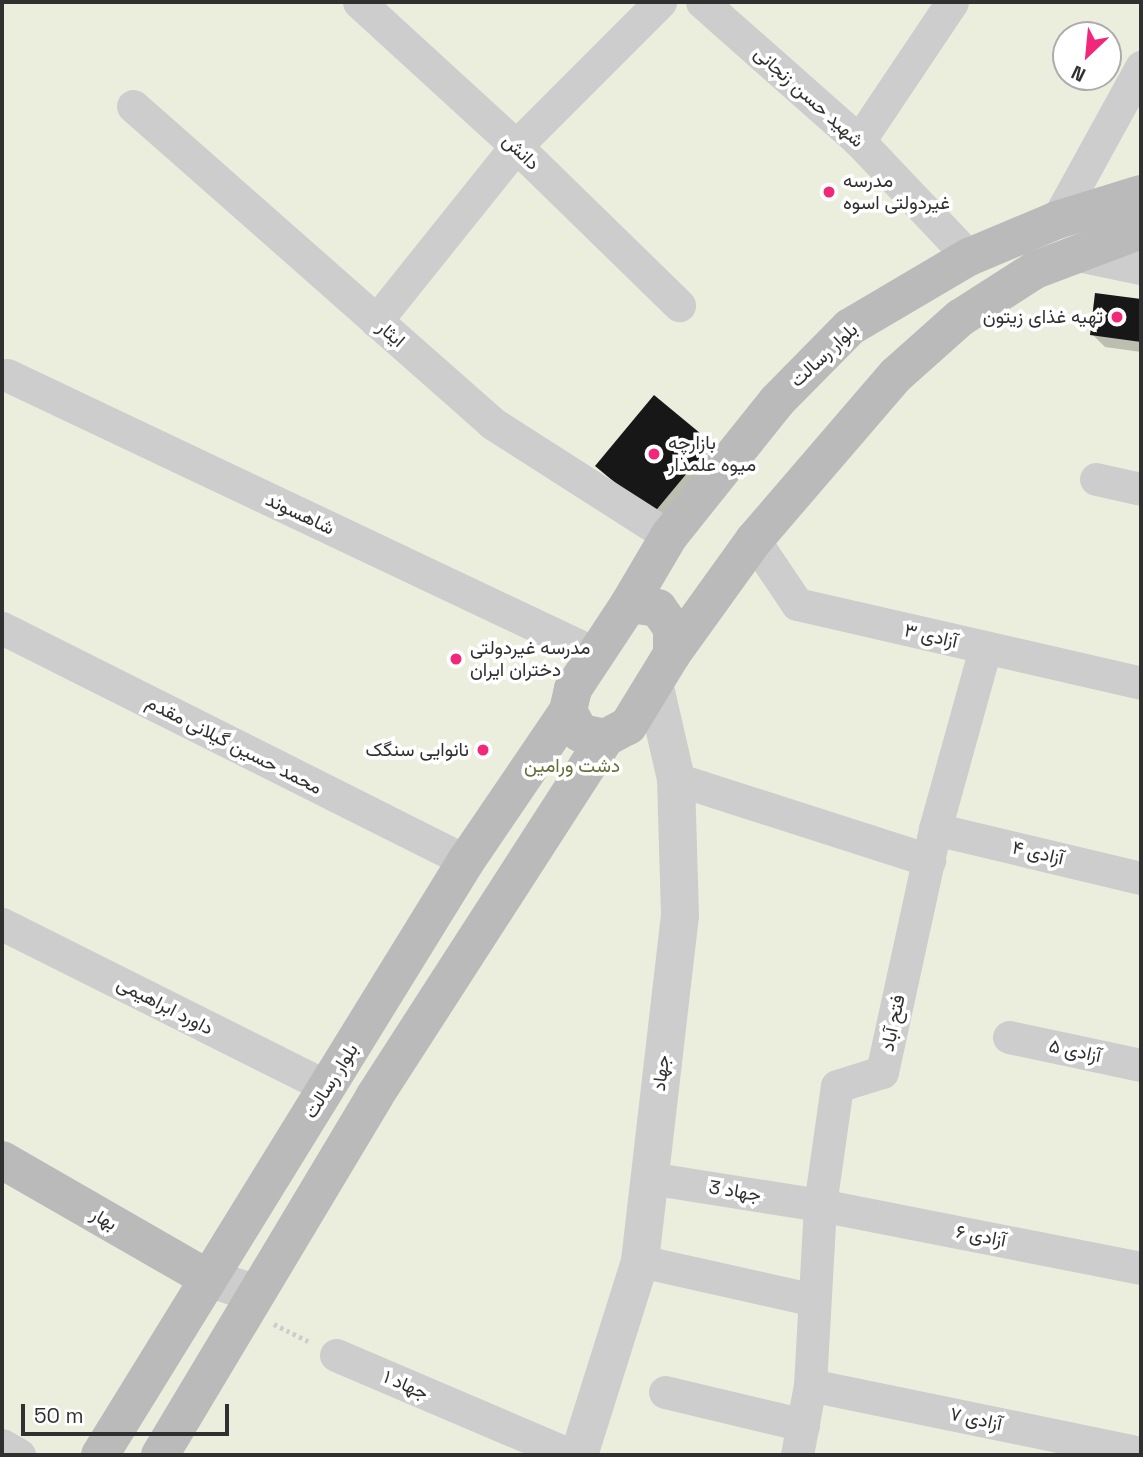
<!DOCTYPE html>
<meta charset="utf-8">
<style>
body{margin:0}
#map{position:relative;width:1143px;height:1457px;overflow:hidden;background:#fff;font-family:"Space Grotesk",Vazirmatn,sans-serif}
div>[style]{position:absolute}
[style*='--x']{left:calc(var(--x)*1px);top:calc(var(--y)*1px);width:calc(var(--w)*1px);rotate:calc(var(--a)*1deg)}
.green>*{inset:0;background:#eceedd}
.shadow>*{inset:0;background:#0003}
.building>*{inset:0;background:#171717}
.path>*{height:4.5px;margin-top:-2.25px;transform-origin:0;background:repeating-linear-gradient(90deg,#cdcdcd 0 3.5px,transparent 0 7px)}
.minor>*{height:33px;margin:-16.5px;padding:0 16.5px;transform-origin:16.5px;border-radius:16.5px;background:#cdcdcd}
.tertiary>*{height:38px;margin:-19px;padding:0 19px;transform-origin:19px;border-radius:19px;background:#cdcdcd}
.secondary>*{height:38px;margin:-19px;padding:0 19px;transform-origin:19px;border-radius:19px;background:#bababa}
.dots>*{width:19px;height:19px;translate:-50% -50%;box-sizing:border-box;border:4px solid #fff;border-radius:50%}
span{translate:-50% -50%;white-space:nowrap;text-align:center;line-height:1.15;-webkit-text-stroke:7px #fff;paint-order:stroke}
.street-label{font-size:19px;color:#303030}
.poi-label{font-size:19px;color:#303030}
.left{translate:0 -50%;text-align:left}
.right{translate:-100% -50%;text-align:right}
.park-label{font-size:19px;color:#657039}
.frame{position:absolute;inset:0;border:4px solid #303030;pointer-events:none}
.north{position:absolute;left:1052px;top:21px;width:70px;height:70px;box-sizing:border-box;background:#fff;border:2px solid #acacac;border-radius:50%;rotate:206deg;font-size:19px;font-weight:700;line-height:28px;text-align:center;color:#303030}
.north::after{content:'';display:block;margin:auto;width:24px;height:32px;background:#f32779;clip-path:polygon(50% 0,100% 100%,50% 72%,0 100%)}
.scale{position:absolute;left:21px;top:1404px;width:208px;height:32px;box-sizing:border-box;border:4px solid #303030;border-top:0;padding-left:9px;font-size:21px;line-height:24px;white-space:nowrap;color:#303030;-webkit-text-stroke:5px #fff;paint-order:stroke}
</style>
<div id="map">
<div class="green">
<i style="clip-path:polygon(evenodd,2px 2px,1141px 2px,1141px 1455px,2px 1455px,2px 2px,1066px 35px,1108px 35px,1108px 77px,1066px 77px,1066px 35px)"></i>
</div>
<div class="shadow">
<i style="clip-path:polygon(1097px 295px,1141px 301px,1141px 352px,1105px 347px,1092px 334px)"></i>
<i style="clip-path:polygon(711px 444px,730px 464px,674px 532px,617px 485px)"></i>
</div>
<div class="building">
<i style="clip-path:polygon(1095px 293px,1141px 299px,1141px 342px,1090px 335px)"></i>
<i style="clip-path:polygon(654px 395px,712px 443px,653px 514px,595px 466px)"></i>
</div>
<div class="path">
<i style="--x:274;--y:1324;--w:40;--a:26.6"></i>
</div>
<div class="minor">
<i style="--x:359;--y:2;--w:213;--a:42.5"></i>
<i style="--x:516;--y:146;--w:228;--a:44.3"></i>
<i style="--x:702;--y:2;--w:210;--a:41.5"></i>
<i style="--x:859;--y:141;--w:160;--a:46.5"></i>
<i style="--x:133;--y:106;--w:479;--a:41.4"></i>
<i style="--x:492;--y:423;--w:210;--a:32.6"></i>
<i style="--x:859;--y:141;--w:167;--a:-56.2"></i>
<i style="--x:1057;--y:220;--w:175;--a:-61.2"></i>
<i style="--x:1078;--y:255;--w:64;--a:11.7"></i>
<i style="--x:376;--y:321;--w:224;--a:-51.3"></i>
<i style="--x:516;--y:146;--w:204;--a:-45"></i>
<i style="--x:7;--y:375;--w:650;--a:25.34"></i>
<i style="--x:1096;--y:479;--w:46;--a:12.5"></i>
<i style="--x:754;--y:540;--w:77;--a:56.1"></i>
<i style="--x:797;--y:604;--w:353;--a:12.9"></i>
<i style="--x:2;--y:628;--w:519;--a:26.66"></i>
<i style="--x:676;--y:779;--w:266;--a:17.8"></i>
<i style="--x:935;--y:829;--w:212;--a:13.4"></i>
<i style="--x:2;--y:924;--w:364;--a:26.6"></i>
<i style="--x:1009;--y:1037;--w:135;--a:12"></i>
<i style="--x:649;--y:1178;--w:173;--a:9"></i>
<i style="--x:820;--y:1205;--w:327;--a:11.1"></i>
<i style="--x:640;--y:1261;--w:178;--a:12.6"></i>
<i style="--x:336;--y:1355;--w:254;--a:23.1"></i>
<i style="--x:810;--y:1385;--w:338;--a:11.6"></i>
<i style="--x:665;--y:1392;--w:142;--a:13.4"></i>
<i style="--x:2;--y:1445;--w:20;--a:30"></i>
<i style="--x:797;--y:1455;--w:71;--a:-79.5"></i>
<i style="--x:810;--y:1385;--w:180;--a:-86.8"></i>
<i style="--x:820;--y:1205;--w:120;--a:-81.9"></i>
<i style="--x:837;--y:1086;--w:47;--a:-17.3"></i>
<i style="--x:882;--y:1072;--w:249;--a:-77.7"></i>
<i style="--x:935;--y:829;--w:187;--a:-74.5"></i>
</div>
<div class="tertiary">
<i style="--x:207;--y:1278;--w:50;--a:17.4"></i>
<i style="--x:579;--y:1455;--w:203;--a:-72.5"></i>
<i style="--x:640;--y:1261;--w:348;--a:-83.4"></i>
<i style="--x:680;--y:915;--w:136;--a:-91.7"></i>
<i style="--x:676;--y:779;--w:98;--a:-102.9"></i>
</div>
<div class="secondary">
<i style="--x:629;--y:604;--w:79;--a:-59.5"></i>
<i style="--x:669;--y:536;--w:173;--a:-51.3"></i>
<i style="--x:777;--y:401;--w:104;--a:-45.4"></i>
<i style="--x:850;--y:327;--w:138;--a:-30.5"></i>
<i style="--x:969;--y:257;--w:95;--a:-22.8"></i>
<i style="--x:1057;--y:220;--w:88;--a:-17.2"></i>
<i style="--x:672;--y:654;--w:26;--a:-90"></i>
<i style="--x:672;--y:628;--w:24;--a:-125"></i>
<i style="--x:658;--y:608;--w:29;--a:-172"></i>
<i style="--x:629;--y:604;--w:102;--a:123.4"></i>
<i style="--x:573;--y:689;--w:23;--a:103"></i>
<i style="--x:568;--y:711;--w:25;--a:61"></i>
<i style="--x:580;--y:733;--w:25;--a:11"></i>
<i style="--x:605;--y:738;--w:26;--a:-28"></i>
<i style="--x:628;--y:726;--w:84;--a:-58.6"></i>
<i style="--x:672;--y:654;--w:140;--a:-54.3"></i>
<i style="--x:754;--y:540;--w:218;--a:-49.3"></i>
<i style="--x:896;--y:375;--w:86;--a:-41.7"></i>
<i style="--x:960;--y:318;--w:89;--a:-32.6"></i>
<i style="--x:1035;--y:270;--w:113;--a:-20.7"></i>
<i style="--x:2;--y:1160;--w:237;--a:29.9"></i>
<i style="--x:100;--y:1455;--w:698;--a:-58.36"></i>
<i style="--x:466;--y:861;--w:181;--a:-55.8"></i>
<i style="--x:160;--y:1455;--w:417;--a:-59.1"></i>
<i style="--x:374;--y:1097;--w:427;--a:-57.2"></i>
</div>
<div class="dots">
<i style="left:829px;top:192px;background:#f32779"></i>
<i style="left:1117px;top:317px;background:#f32779"></i>
<i style="left:654px;top:454px;background:#f32779"></i>
<i style="left:456px;top:659px;background:#f32779"></i>
<i style="left:483px;top:750px;background:#f32779"></i>
</div>
<div class="street-label">
<span style="left:809px;top:97px;rotate:42deg">شهید حسن زنجانی</span>
<span style="left:521px;top:152px;rotate:44deg">دانش</span>
<span style="left:391px;top:334px;rotate:41deg">ایثار</span>
<span style="left:824px;top:355px;rotate:-43deg">بلوار رسالت</span>
<span style="left:300px;top:514px;rotate:25deg">شاهسوند</span>
<span style="left:931px;top:636px;rotate:13deg">آزادی ۳</span>
<span style="left:234px;top:745px;rotate:27deg">محمد حسین گیلانی مقدم</span>
<span style="left:1038px;top:853px;rotate:13deg">آزادی ۴</span>
<span style="left:165px;top:1006px;rotate:27deg">داورد ابراهیمی</span>
<span style="left:893px;top:1023px;rotate:-78deg">فتح آباد</span>
<span style="left:1075px;top:1051px;rotate:12deg">آزادی ۵</span>
<span style="left:661px;top:1073px;rotate:-83deg">جهاد</span>
<span style="left:331px;top:1081px;rotate:-58deg">بلوار رسالت</span>
<span style="left:735px;top:1191px;rotate:9deg">جهاد 3</span>
<span style="left:104px;top:1219px;rotate:30deg">بهار</span>
<span style="left:981px;top:1236px;rotate:11deg">آزادی ۶</span>
<span style="left:406px;top:1385px;rotate:23deg">جهاد ۱</span>
<span style="left:976px;top:1419px;rotate:12deg">آزادی ۷</span>
</div>
<div class="poi-label">
<span class="left" style="left:843px;top:192px">مدرسه<br>غیردولتی اسوه</span>
<span class="right" style="left:1103px;top:317px">تهیه غذای زیتون</span>
<span class="left" style="left:668px;top:454px">بازارچه<br>میوه علمدار</span>
<span class="left" style="left:470px;top:659px">مدرسه غیردولتی<br>دختران ایران</span>
<span class="right" style="left:469px;top:750px">نانوایی سنگک</span>
</div>
<div class="park-label">
<span style="left:572px;top:766px">دشت ورامین</span>
</div>
<div class="frame"></div>
<div class="north">N</div>
<div class="scale">50 m</div>
</div>
